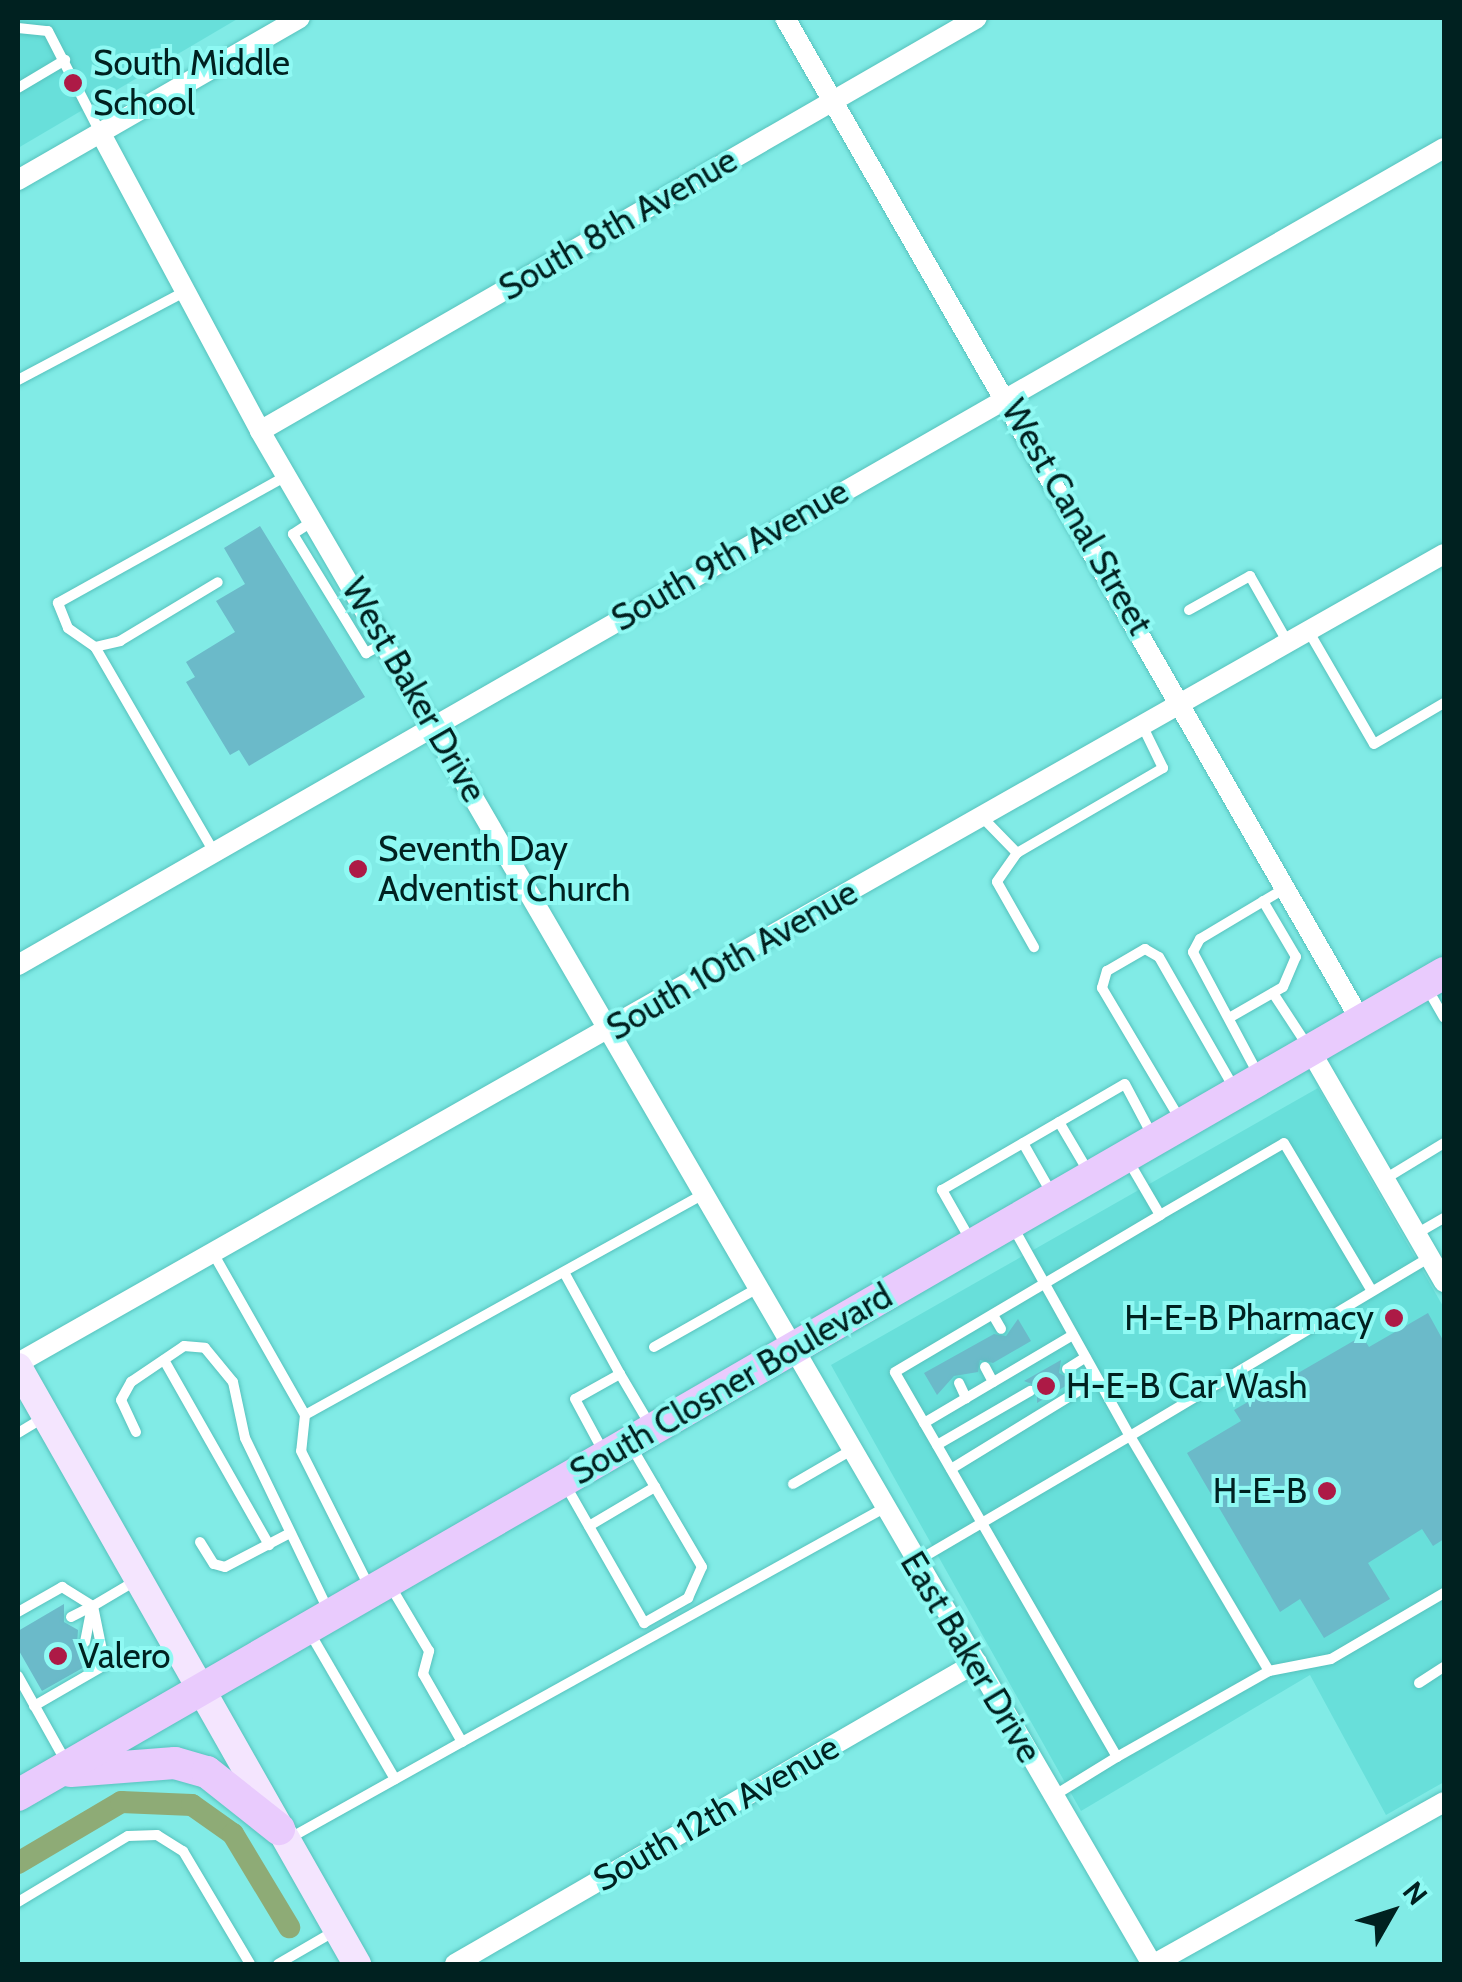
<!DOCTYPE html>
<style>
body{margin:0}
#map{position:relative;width:1462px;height:1982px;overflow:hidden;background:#81ebe6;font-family:Cabin,sans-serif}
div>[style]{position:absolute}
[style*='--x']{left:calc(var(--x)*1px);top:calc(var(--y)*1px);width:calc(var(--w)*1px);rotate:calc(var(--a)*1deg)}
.built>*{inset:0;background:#68dfda}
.canal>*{height:22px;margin:-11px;padding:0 11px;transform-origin:11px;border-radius:11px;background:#8eab76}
.building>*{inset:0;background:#6bbac9}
.roads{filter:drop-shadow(0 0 2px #56c2bd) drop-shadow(0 0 2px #56c2bd)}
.lane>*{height:10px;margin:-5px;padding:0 5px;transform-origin:5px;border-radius:5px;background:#fff}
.street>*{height:20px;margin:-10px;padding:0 10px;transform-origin:10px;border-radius:10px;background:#fff}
.secondary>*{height:28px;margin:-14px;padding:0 14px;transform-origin:14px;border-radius:14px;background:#f4e5fe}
.primary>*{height:32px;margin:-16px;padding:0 16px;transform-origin:16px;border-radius:16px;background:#e9cbfd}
.dots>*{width:28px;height:28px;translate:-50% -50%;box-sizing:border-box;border:5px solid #8ff9f3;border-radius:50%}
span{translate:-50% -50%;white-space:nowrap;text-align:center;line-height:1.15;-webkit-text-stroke:8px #8ff9f3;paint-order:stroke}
.poi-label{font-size:35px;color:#002120}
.left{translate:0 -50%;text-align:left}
.right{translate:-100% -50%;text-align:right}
.street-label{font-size:35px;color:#002120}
.frame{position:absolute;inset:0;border:20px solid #002120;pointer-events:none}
.north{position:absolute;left:1342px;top:1862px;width:100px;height:100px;-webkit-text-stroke:8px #8ff9f3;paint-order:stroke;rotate:51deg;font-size:28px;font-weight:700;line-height:40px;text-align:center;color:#002120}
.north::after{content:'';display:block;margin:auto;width:35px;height:45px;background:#002120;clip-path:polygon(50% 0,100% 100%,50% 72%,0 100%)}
</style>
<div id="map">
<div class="built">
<i style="clip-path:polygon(18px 18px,239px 18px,18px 148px)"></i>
<i style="clip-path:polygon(1318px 1088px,1444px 1308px,1444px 1782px,1386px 1815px,1310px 1675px,1081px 1811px,831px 1365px)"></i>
</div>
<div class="canal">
<i style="--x:18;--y:1863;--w:120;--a:-30.6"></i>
<i style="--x:121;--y:1802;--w:71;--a:2.4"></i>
<i style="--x:192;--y:1805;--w:50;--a:35.3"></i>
<i style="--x:233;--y:1834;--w:109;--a:58.9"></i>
</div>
<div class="building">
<i style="clip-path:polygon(260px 526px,365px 697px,249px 766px,239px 750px,230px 755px,186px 682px,195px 677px,186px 662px,235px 632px,216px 601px,245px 584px,224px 548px)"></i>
<i style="clip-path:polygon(1428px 1313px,1444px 1342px,1444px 1539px,1433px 1546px,1422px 1529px,1368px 1563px,1390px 1599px,1324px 1638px,1300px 1599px,1280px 1612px,1187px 1453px,1241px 1421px,1234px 1410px,1362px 1336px,1369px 1347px)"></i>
<i style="clip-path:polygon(1018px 1319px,1031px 1341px,993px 1363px,980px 1360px,978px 1372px,954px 1376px,937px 1395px,924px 1373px,994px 1334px,1006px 1336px)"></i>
<i style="clip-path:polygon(1061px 1360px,1059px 1373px,1074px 1381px,1037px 1403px,1037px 1386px,1024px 1381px)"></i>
<i style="clip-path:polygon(64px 1604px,64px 1622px,78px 1630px,77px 1646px,95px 1661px,42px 1691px,18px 1649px,18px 1631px)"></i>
</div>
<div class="roads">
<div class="lane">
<i style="--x:18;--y:28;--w:30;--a:6"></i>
<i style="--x:48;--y:31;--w:114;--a:62.8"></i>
<i style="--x:18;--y:88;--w:55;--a:-30.8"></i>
<i style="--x:18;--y:380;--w:188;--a:-27.9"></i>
<i style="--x:313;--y:521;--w:24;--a:147"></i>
<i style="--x:293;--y:534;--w:140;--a:58.5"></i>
<i style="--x:366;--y:653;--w:19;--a:-28"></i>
<i style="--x:1189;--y:610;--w:70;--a:-29.1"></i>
<i style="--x:1250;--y:576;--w:77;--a:60.4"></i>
<i style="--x:1309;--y:632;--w:129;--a:59.9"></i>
<i style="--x:1374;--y:744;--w:81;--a:-30.4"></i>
<i style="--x:95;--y:647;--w:26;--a:-13"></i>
<i style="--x:120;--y:641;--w:114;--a:-31"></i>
<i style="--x:981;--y:816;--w:52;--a:45.8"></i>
<i style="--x:1017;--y:853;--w:169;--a:-30.2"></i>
<i style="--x:1163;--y:768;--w:48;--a:-116"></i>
<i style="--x:214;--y:852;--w:237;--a:-120.1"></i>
<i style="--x:95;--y:647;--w:33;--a:-145"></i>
<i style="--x:68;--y:628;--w:27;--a:-112"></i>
<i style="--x:58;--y:603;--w:261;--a:-29.1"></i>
<i style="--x:1017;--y:853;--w:35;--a:125"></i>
<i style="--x:997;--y:882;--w:75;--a:60.4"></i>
<i style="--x:1427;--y:988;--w:34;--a:60"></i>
<i style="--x:1273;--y:993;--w:62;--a:56.8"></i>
<i style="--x:1229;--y:1018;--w:62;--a:-29.9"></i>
<i style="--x:1283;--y:987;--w:33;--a:-67"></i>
<i style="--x:1296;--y:957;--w:65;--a:-120.5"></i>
<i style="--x:1257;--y:1072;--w:136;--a:-118.1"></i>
<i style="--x:1193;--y:952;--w:15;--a:-62"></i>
<i style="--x:1200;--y:939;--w:98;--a:-30.8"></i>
<i style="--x:1181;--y:1121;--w:155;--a:-120.7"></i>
<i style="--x:1102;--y:988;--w:18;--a:-74"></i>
<i style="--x:1107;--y:971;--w:44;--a:-30.1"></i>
<i style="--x:1145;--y:949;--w:16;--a:30"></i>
<i style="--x:1159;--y:957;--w:151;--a:60.2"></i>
<i style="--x:1059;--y:1122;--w:59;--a:59.5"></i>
<i style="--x:1023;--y:1143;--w:59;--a:60.4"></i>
<i style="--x:1385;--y:1179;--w:69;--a:-31.4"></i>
<i style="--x:1160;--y:1215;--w:143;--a:-30.1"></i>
<i style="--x:1284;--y:1143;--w:172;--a:59.3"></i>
<i style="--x:1013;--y:1227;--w:240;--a:60.8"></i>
<i style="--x:1130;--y:1436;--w:348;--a:-30.8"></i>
<i style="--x:1416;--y:1234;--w:32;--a:-30"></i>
<i style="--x:971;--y:1241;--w:59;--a:-119.6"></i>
<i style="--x:942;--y:1190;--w:211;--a:-30.1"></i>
<i style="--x:1125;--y:1084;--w:58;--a:62.1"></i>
<i style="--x:213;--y:1253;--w:186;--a:60.4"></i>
<i style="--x:305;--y:1415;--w:454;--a:-29"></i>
<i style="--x:565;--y:1274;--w:114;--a:61.2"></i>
<i style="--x:620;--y:1374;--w:51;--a:150.9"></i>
<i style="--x:575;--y:1399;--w:59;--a:61.7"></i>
<i style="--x:993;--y:1315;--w:16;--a:60"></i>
<i style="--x:654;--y:1347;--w:120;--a:-29.6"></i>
<i style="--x:164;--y:1360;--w:213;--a:60.4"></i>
<i style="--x:985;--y:1367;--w:17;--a:62"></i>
<i style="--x:1067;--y:1369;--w:22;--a:-32"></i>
<i style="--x:620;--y:1374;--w:59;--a:59.5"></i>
<i style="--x:959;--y:1383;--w:17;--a:65"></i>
<i style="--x:305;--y:1415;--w:36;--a:96"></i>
<i style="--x:301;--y:1451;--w:151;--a:63.3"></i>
<i style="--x:924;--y:1423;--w:173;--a:-30.6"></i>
<i style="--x:136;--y:1432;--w:35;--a:-115"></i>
<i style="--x:121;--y:1400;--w:21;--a:-61"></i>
<i style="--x:131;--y:1382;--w:64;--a:-34.2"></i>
<i style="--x:184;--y:1346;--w:21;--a:5"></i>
<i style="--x:205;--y:1348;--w:44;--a:50.5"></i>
<i style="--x:233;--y:1382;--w:57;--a:77.9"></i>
<i style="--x:245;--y:1438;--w:191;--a:64.2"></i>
<i style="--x:18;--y:1433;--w:29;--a:-31"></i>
<i style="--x:937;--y:1445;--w:108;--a:-30.1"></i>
<i style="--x:951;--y:1469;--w:172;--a:-31.5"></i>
<i style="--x:793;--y:1484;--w:66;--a:-30.1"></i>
<i style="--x:566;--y:1486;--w:158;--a:60.3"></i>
<i style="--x:644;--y:1623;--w:51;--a:-29.6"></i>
<i style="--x:688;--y:1598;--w:34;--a:-66"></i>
<i style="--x:702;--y:1567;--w:140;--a:-120.4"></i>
<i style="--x:589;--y:1526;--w:77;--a:-30.6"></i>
<i style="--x:200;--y:1542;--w:26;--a:58"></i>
<i style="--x:214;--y:1564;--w:11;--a:15"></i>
<i style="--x:225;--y:1567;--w:71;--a:-27.6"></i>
<i style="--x:917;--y:1561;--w:247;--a:-30.4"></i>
<i style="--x:1130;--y:1436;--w:273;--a:59.4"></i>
<i style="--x:1269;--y:1671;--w:63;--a:-11"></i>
<i style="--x:1331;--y:1659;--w:131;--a:-30.3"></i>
<i style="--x:18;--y:1612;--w:51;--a:-29.6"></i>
<i style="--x:62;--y:1587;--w:36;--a:32"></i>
<i style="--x:93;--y:1606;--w:51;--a:-30.6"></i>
<i style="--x:71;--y:1617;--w:25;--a:-27"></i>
<i style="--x:310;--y:1633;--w:169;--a:59.8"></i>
<i style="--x:85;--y:1642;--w:32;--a:-79"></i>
<i style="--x:18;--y:1676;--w:98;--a:60.8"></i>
<i style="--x:1419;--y:1683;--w:30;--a:-33"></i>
<i style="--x:34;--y:1706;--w:82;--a:-30"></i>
<i style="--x:105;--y:1665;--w:60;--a:-101.5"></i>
<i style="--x:462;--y:1742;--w:480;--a:-29"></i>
<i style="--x:1117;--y:1757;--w:175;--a:-29.5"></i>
<i style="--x:1055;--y:1795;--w:73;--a:-31.5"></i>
<i style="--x:1117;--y:1757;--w:444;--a:-120"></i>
<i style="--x:895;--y:1372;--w:308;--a:-30.6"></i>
<i style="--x:1160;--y:1215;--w:61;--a:-120.3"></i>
<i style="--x:290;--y:1838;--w:197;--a:-29.2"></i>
<i style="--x:462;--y:1742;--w:78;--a:-119.8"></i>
<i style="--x:423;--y:1674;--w:24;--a:-75"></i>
<i style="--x:429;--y:1651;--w:74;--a:-120.7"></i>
<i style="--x:18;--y:1902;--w:128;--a:-31"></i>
<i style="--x:128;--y:1836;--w:29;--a:-2"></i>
<i style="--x:157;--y:1835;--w:31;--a:32"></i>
<i style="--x:183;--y:1851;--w:131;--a:59.3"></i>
<i style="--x:278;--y:1964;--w:66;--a:-30.1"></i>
</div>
<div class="street">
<i style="--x:785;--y:18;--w:1157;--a:60.13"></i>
<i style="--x:100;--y:132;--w:339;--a:61.8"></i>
<i style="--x:260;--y:431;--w:1774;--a:59.81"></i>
<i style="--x:18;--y:180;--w:325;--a:-29.9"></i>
<i style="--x:260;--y:431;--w:827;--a:-29.94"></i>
<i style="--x:18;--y:965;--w:1643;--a:-29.81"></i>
<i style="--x:1310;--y:1050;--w:268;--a:60"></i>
<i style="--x:18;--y:1363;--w:1639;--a:-29.57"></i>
<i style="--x:455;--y:1964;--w:603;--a:-30.05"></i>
<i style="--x:1154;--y:1964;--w:332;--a:-29.2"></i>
</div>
<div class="secondary">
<i style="--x:18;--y:1367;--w:687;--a:60.41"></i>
</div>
<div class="primary">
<i style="--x:71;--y:1771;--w:104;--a:-4.4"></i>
<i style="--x:175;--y:1763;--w:33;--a:16"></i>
<i style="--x:207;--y:1772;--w:92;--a:38.4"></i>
<i style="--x:18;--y:1795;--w:1646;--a:-29.96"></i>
</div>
</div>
<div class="dots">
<i style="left:73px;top:83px;background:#ad1a46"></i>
<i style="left:358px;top:869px;background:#ad1a46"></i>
<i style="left:1394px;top:1318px;background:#ad1a46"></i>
<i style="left:1046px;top:1386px;background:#ad1a46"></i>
<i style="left:1327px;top:1491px;background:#ad1a46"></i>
<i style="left:58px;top:1656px;background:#ad1a46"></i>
</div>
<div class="poi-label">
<span class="left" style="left:93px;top:83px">South Middle<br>School</span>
<span class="left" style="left:378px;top:869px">Seventh Day<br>Adventist Church</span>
<span class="right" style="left:1374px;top:1318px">H-E-B Pharmacy</span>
<span class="left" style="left:1066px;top:1386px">H-E-B Car Wash</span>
<span class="right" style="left:1307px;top:1491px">H-E-B</span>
<span class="left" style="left:78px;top:1656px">Valero</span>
</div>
<div class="street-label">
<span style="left:618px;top:224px;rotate:-30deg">South 8th Avenue</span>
<span style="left:1077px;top:517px;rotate:60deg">West Canal Street</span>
<span style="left:730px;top:555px;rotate:-30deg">South 9th Avenue</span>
<span style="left:414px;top:690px;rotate:60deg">West Baker Drive</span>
<span style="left:732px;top:960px;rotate:-30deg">South 10th Avenue</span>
<span style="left:731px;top:1384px;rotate:-30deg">South Closner Boulevard</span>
<span style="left:971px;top:1657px;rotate:59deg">East Baker Drive</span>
<span style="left:716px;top:1813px;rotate:-30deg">South 12th Avenue</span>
</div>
<div class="frame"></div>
<div class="north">N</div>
</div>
